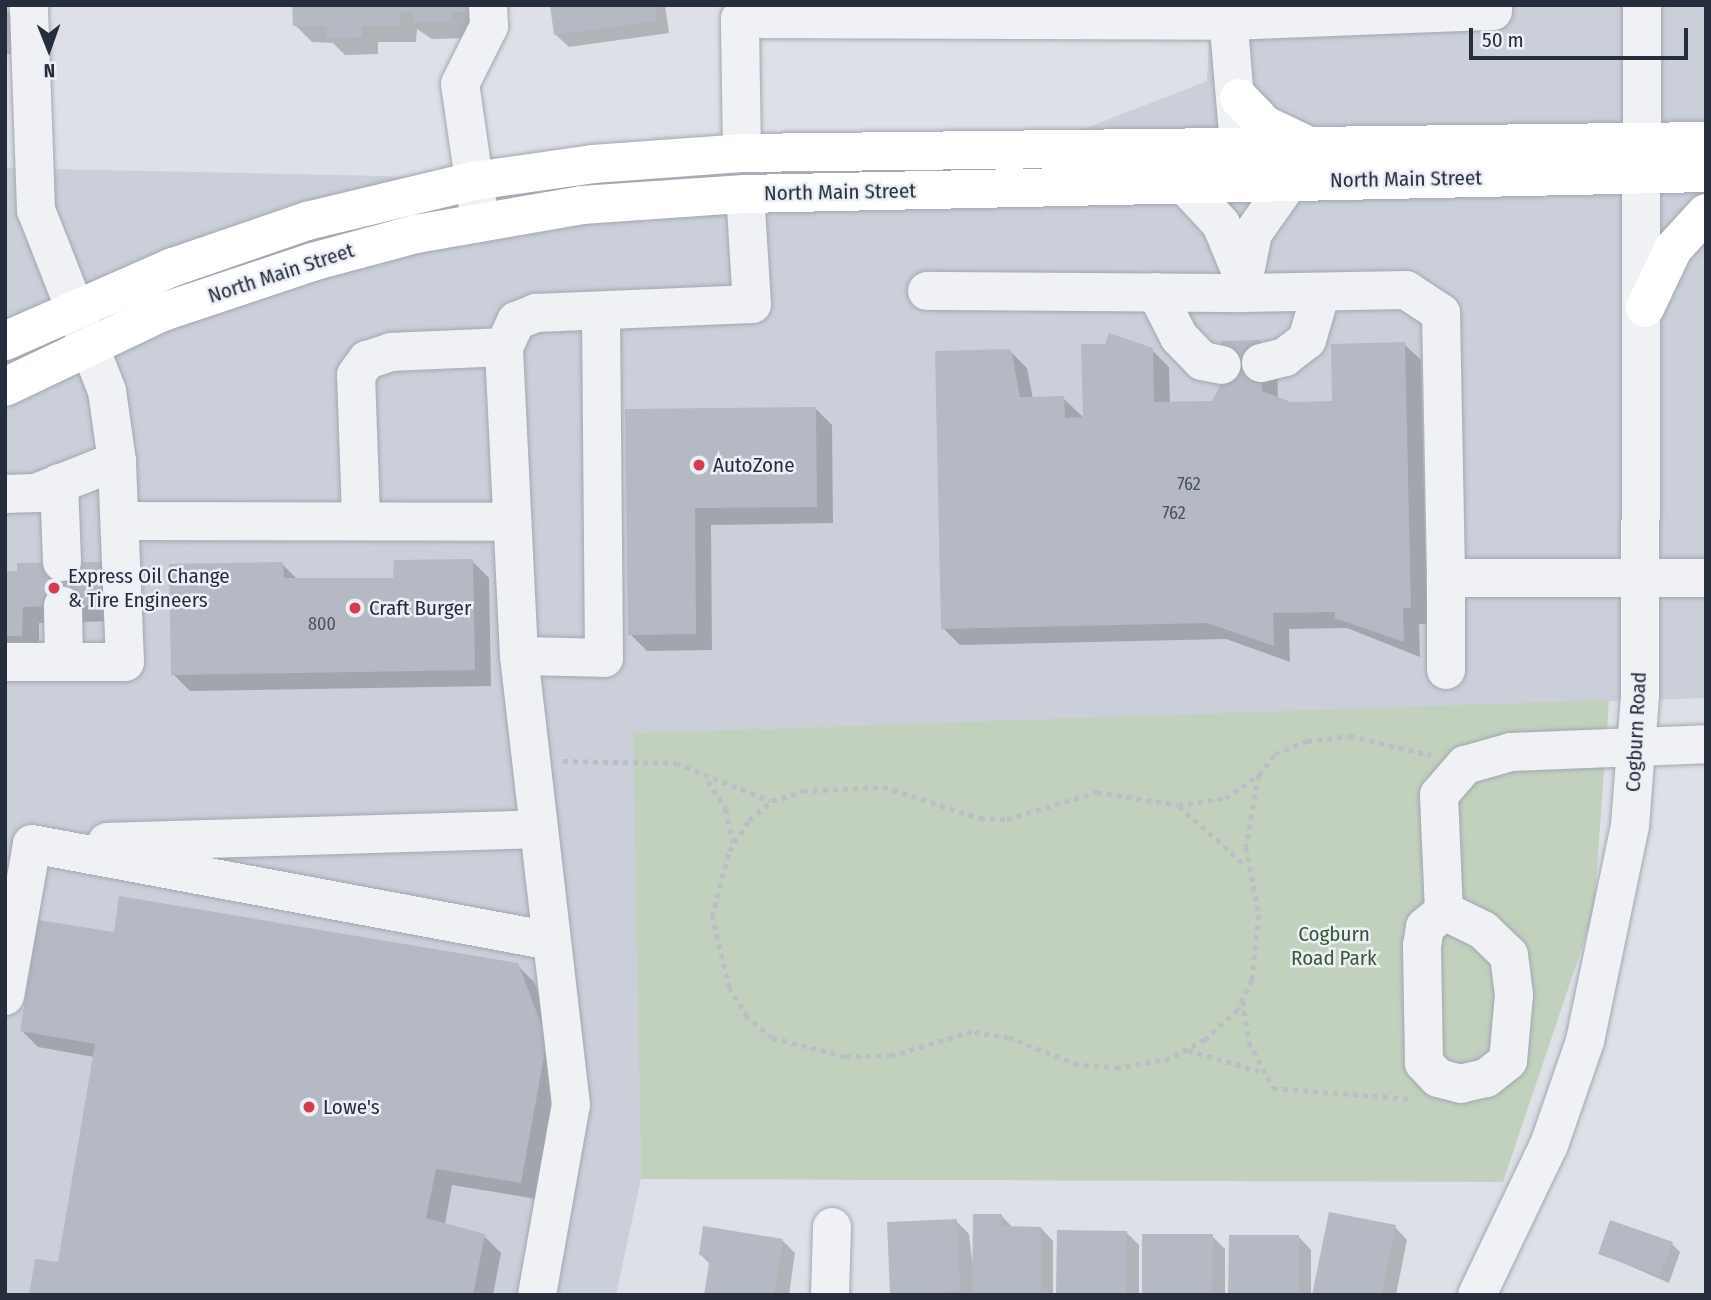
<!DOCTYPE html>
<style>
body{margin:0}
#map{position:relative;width:1711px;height:1300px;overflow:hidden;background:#dde0e7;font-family:"Fira Sans Condensed",sans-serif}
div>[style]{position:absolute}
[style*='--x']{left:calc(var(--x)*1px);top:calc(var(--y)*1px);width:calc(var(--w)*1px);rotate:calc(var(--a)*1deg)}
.built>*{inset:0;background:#cbcfd9}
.green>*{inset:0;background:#c2d1be}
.shadow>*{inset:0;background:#0003}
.building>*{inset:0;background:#b4b9c4}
.path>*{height:4.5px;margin-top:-2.25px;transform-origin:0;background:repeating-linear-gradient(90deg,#bbbec5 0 5px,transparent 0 10px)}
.roads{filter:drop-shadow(0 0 2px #a2a7b1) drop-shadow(0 0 2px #a2a7b1)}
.minor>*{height:38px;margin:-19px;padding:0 19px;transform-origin:19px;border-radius:19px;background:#eff1f5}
.major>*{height:38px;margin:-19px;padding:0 19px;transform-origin:19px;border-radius:19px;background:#fff}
.dots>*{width:19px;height:19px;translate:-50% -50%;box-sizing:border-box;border:4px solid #eceff5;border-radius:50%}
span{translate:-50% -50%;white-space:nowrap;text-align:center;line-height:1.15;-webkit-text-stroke:5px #eceff5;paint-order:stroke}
.number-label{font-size:18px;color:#4a5160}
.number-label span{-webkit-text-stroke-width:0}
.street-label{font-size:21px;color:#262e3e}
.poi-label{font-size:21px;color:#262e3e}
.left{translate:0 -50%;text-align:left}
.park-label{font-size:21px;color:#395a33}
.frame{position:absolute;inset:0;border:7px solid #262e3e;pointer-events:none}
.north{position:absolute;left:14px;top:14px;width:70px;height:70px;-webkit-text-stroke:5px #eceff5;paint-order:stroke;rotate:179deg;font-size:19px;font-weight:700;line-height:28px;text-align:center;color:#262e3e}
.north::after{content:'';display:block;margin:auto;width:24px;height:32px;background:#262e3e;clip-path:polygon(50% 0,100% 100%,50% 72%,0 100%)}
.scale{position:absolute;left:1469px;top:28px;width:219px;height:32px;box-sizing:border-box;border:4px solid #262e3e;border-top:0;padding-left:9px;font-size:21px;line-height:24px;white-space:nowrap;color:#262e3e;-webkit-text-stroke:5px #eceff5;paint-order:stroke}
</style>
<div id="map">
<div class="built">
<i style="clip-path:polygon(1211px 5px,1706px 5px,1706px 698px,634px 733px,641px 1179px,616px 1295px,5px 1295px,5px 168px,621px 181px,996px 163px,1207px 81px)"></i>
</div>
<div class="green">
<i style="clip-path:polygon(1609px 700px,1594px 912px,1503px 1182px,641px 1179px,633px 733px)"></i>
</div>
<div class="shadow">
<i style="clip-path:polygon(294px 5px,484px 5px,468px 38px,432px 39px,417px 29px,416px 42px,378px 42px,378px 54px,345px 55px,333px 43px,312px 42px,295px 25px)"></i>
<i style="clip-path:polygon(551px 5px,665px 5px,669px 33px,569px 47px,556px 35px)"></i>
<i style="clip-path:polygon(5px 9px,13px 16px,14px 54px,5px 54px)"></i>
<i style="clip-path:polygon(1260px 342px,1277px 359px,1278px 399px,1291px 403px,1334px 403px,1404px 344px,1421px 360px,1427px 624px,1419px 624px,1420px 657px,1347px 628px,1289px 629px,1290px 662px,1226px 639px,960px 645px,943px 628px,1010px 351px,1027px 368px,1033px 399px,1063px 398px,1085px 419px,1152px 350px,1169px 367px,1170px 403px,1213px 402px)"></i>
<i style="clip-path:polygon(815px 408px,832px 425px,833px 523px,711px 525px,712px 650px,647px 651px,630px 634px,627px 411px)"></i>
<i style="clip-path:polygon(472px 561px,489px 578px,491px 686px,190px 691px,173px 674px,282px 564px,298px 580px,395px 580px)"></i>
<i style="clip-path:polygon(101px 563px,119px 621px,39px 623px,39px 652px,5px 653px,5px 573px)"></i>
<i style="clip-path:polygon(116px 934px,517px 965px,534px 982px,563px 1058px,537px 1199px,452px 1185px,445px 1224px,484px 1236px,501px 1253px,493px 1295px,30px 1295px,60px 1264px,94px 1057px,38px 1047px,21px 1030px)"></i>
<i style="clip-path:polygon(1002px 1216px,1013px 1228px,1041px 1228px,1053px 1241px,1053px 1295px,892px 1293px,956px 1221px,969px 1234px,974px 1276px)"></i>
<i style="clip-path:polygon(1395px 1227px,1407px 1240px,1396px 1295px,1314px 1295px)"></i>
<i style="clip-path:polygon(1126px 1232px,1139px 1245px,1139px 1295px,1058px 1295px)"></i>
<i style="clip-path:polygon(1212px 1236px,1225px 1249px,1225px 1295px,1144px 1295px)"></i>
<i style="clip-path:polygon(1299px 1237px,1311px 1250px,1311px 1295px,1230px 1295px)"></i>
<i style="clip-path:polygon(783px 1241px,795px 1253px,789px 1295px,706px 1295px,711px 1265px,701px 1255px)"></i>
<i style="clip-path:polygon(1672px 1244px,1680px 1252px,1669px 1283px,1600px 1253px)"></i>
</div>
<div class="building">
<i style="clip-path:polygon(292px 5px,468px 5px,468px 12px,451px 12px,452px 22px,413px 23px,413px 13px,401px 12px,400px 26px,362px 26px,362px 37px,326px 38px,327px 27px,293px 26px)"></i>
<i style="clip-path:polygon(550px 5px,655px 5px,657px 21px,554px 35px)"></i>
<i style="clip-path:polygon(1109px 333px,1153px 348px,1154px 402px,1212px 401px,1222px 381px,1221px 341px,1260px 340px,1262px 391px,1291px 402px,1332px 401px,1331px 344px,1405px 342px,1411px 608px,1403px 608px,1404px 642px,1335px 618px,1335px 612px,1273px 613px,1274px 646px,1207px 623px,941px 629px,935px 351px,1011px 349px,1020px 397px,1064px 396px,1065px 418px,1083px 417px,1081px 344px,1105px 344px)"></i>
<i style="clip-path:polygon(816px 407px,817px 507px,695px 508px,696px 634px,628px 635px,625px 409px)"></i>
<i style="clip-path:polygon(473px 559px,475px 670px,171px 675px,169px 564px,283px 562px,284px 578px,393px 578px,394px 560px)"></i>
<i style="clip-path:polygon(102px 562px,102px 605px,23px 607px,22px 636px,5px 636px,5px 571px,17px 571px,17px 563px)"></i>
<i style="clip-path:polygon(119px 896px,518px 963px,547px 1040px,521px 1183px,436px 1169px,426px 1218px,485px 1234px,473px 1295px,29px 1295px,35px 1259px,58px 1262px,95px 1044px,20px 1031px,38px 920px,114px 932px)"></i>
<i style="clip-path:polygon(1329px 1212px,1396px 1225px,1381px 1295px,1312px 1295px)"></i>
<i style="clip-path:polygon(973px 1214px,1002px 1214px,1002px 1226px,1041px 1227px,1041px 1294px,972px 1294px)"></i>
<i style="clip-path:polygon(957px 1219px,960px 1291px,890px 1294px,887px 1222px)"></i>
<i style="clip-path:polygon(1610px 1220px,1673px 1242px,1660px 1276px,1598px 1254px)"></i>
<i style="clip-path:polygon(703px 1226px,783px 1239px,774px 1295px,704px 1295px,710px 1257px,699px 1255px)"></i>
<i style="clip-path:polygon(1057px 1230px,1127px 1231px,1126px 1295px,1056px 1295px)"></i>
<i style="clip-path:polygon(1142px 1234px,1213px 1234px,1212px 1295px,1142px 1295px)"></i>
<i style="clip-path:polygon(1229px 1235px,1299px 1235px,1299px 1295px,1228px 1295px)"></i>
</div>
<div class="path">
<i style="--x:563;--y:761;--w:113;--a:1"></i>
<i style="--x:676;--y:763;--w:102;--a:21.8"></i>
<i style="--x:1259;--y:775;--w:73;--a:100.2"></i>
<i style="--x:1246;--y:847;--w:69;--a:79.2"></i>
<i style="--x:1259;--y:915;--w:65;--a:96.1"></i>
<i style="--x:1252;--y:980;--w:33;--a:115"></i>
<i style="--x:1238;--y:1010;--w:45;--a:137.7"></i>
<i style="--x:1205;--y:1040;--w:40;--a:152"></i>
<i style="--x:1170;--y:1059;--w:52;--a:170"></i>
<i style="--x:1119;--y:1068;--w:41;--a:-175.8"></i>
<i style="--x:1078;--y:1065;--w:74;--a:-158.6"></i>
<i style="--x:1009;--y:1038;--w:37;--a:-171"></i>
<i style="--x:972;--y:1032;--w:84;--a:163.5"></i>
<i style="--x:891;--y:1056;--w:46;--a:178.8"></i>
<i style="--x:845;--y:1057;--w:75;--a:-165.4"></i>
<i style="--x:772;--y:1038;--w:33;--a:-140"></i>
<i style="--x:747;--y:1017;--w:34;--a:-122"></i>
<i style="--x:729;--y:988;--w:73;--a:-103.5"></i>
<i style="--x:712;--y:917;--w:68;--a:-75.6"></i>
<i style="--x:729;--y:851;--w:37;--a:-57"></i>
<i style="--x:749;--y:820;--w:30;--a:-40"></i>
<i style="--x:772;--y:801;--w:33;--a:-18"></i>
<i style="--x:803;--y:791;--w:80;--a:-2.9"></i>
<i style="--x:883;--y:787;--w:102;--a:17.7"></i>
<i style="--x:980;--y:818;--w:27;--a:2"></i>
<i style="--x:1007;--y:819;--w:94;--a:-16.7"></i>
<i style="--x:1097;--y:792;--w:82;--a:9.1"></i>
<i style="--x:1178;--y:805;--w:48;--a:-8.5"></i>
<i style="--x:1225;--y:798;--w:41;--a:-34.1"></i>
<i style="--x:1259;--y:775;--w:26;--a:-53"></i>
<i style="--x:1275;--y:754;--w:35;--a:-22"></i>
<i style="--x:1307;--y:741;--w:43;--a:-6.6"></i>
<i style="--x:1350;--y:736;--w:83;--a:13.2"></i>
<i style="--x:708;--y:781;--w:33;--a:57"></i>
<i style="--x:726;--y:809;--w:35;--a:78"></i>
<i style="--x:1179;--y:806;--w:89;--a:41.8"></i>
<i style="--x:1243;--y:1001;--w:41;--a:81.7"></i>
<i style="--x:1249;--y:1042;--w:52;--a:62.4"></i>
<i style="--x:1273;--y:1088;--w:138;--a:4.6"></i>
<i style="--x:1188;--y:1050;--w:74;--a:16.5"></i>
</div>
<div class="roads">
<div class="minor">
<i style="--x:1227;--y:5;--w:142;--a:85.1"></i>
<i style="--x:742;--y:153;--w:134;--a:-90.9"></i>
<i style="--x:740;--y:19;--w:488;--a:0.2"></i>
<i style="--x:1228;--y:21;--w:265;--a:-2.2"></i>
<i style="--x:1493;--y:11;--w:6;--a:-90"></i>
<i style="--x:1184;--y:184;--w:54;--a:47.2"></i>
<i style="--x:1221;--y:224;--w:55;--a:67.6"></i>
<i style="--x:480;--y:222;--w:139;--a:-98.2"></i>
<i style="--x:460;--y:84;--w:65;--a:-63.4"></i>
<i style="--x:489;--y:26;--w:21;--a:-93"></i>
<i style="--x:927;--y:291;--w:314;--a:0.4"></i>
<i style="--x:1241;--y:293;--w:61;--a:-78.7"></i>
<i style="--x:1253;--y:233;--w:62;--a:-54.8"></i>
<i style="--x:1156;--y:292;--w:51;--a:62.9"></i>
<i style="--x:1179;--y:337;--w:33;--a:46"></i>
<i style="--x:1202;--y:361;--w:20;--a:11"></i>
<i style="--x:1241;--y:293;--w:165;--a:-1"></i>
<i style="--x:1406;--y:290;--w:42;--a:33.3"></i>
<i style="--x:1441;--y:313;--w:265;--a:88.9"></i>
<i style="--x:1446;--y:578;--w:260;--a:0"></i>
<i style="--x:1261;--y:363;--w:25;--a:-14"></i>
<i style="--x:1285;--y:357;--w:28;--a:-38"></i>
<i style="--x:1307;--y:340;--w:50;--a:-73.7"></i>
<i style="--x:59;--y:483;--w:79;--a:87.8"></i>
<i style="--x:5;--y:494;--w:31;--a:-2"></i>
<i style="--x:36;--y:493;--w:87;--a:-21.6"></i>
<i style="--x:361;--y:517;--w:142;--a:-92"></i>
<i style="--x:356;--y:375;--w:19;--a:-54"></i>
<i style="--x:367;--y:360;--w:25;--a:-18"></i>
<i style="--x:391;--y:352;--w:113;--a:-2.5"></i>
<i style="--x:121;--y:521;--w:391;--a:0.1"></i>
<i style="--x:1446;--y:578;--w:92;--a:90"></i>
<i style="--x:63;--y:606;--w:56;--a:89"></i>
<i style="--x:519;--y:656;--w:85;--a:1.3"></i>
<i style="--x:604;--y:658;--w:347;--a:-90.5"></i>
<i style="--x:5;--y:662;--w:120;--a:0"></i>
<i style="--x:125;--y:662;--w:201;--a:-92.3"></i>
<i style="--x:117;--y:461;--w:71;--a:-98.1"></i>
<i style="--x:107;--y:391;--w:194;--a:-111.4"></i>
<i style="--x:36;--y:210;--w:205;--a:-92"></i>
<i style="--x:107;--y:842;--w:432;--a:-1.7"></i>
<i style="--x:1444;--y:911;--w:43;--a:26"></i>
<i style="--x:1483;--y:930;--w:36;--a:44"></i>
<i style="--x:1509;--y:955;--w:40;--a:82.9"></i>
<i style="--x:1514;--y:995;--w:66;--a:95.2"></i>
<i style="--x:1508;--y:1061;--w:28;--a:142"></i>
<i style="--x:1486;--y:1078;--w:26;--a:167"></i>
<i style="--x:1461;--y:1084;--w:24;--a:-165"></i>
<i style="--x:1438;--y:1078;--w:21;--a:-133"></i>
<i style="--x:1424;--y:1063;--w:117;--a:-91"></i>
<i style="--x:1422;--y:946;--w:19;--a:-81"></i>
<i style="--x:1425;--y:927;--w:25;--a:-40"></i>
<i style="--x:1444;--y:911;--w:116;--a:-92.5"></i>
<i style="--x:1439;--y:795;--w:40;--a:-49"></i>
<i style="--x:1465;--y:765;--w:48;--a:-15.8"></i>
<i style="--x:1511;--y:752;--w:195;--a:-2.3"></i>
<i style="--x:5;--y:996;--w:154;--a:-79.9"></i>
<i style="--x:32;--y:844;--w:528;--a:10.59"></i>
<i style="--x:537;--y:1295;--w:193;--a:-79.9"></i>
<i style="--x:571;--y:1105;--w:452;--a:-96.6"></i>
<i style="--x:519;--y:656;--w:309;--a:-92.8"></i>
<i style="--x:504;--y:347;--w:29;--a:-65"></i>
<i style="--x:516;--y:321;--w:22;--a:-22"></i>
<i style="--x:536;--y:313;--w:216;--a:-2.4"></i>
<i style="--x:752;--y:304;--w:110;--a:-93.6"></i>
<i style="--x:830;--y:1295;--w:68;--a:-88.3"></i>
<i style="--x:1477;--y:1295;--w:166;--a:-64.4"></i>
<i style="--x:1549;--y:1145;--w:110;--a:-70.9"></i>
<i style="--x:1585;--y:1041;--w:220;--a:-78.2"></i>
<i style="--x:1630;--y:826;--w:131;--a:-85.6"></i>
<i style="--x:1640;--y:695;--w:690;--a:-89.83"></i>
</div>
<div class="major">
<i style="--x:1239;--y:98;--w:37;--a:46"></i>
<i style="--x:1265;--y:125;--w:42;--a:25.3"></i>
<i style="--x:1645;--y:308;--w:65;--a:-64.6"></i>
<i style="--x:1673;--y:249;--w:49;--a:-47.5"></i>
<i style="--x:5;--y:341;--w:184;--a:-23.8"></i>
<i style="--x:173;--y:267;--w:142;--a:-18.9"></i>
<i style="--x:307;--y:221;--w:172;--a:-13.5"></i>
<i style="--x:474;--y:181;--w:120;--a:-8.1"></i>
<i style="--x:593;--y:164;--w:149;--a:-4.2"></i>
<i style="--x:742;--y:153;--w:964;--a:-0.71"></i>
<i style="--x:5;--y:387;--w:172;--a:-25.5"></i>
<i style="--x:160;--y:313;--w:160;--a:-18.5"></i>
<i style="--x:312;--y:262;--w:108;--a:-15.1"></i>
<i style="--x:416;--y:234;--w:169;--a:-9.9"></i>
<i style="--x:582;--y:205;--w:163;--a:-3.9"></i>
<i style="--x:745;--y:194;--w:961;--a:-1.25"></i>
</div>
</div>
<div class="dots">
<i style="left:699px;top:465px;background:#d03e4f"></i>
<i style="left:54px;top:588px;background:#d03e4f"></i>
<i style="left:355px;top:608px;background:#d03e4f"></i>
<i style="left:309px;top:1107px;background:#d03e4f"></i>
</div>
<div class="number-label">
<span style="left:1189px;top:484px">762</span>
<span style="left:1174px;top:513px">762</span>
<span style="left:322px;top:624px">800</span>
</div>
<div class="street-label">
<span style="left:1406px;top:179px;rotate:-1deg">North Main Street</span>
<span style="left:840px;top:192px;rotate:-1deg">North Main Street</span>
<span style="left:281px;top:273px;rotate:-18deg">North Main Street</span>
<span style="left:1636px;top:732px;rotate:-87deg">Cogburn Road</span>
</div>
<div class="poi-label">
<span class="left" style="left:713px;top:465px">AutoZone</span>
<span class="left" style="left:68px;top:588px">Express Oil Change<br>&amp; Tire Engineers</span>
<span class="left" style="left:369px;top:608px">Craft Burger</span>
<span class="left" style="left:323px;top:1107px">Lowe's</span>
</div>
<div class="park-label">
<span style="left:1334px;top:946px">Cogburn<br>Road Park</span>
</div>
<div class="frame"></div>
<div class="north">N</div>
<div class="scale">50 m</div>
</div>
